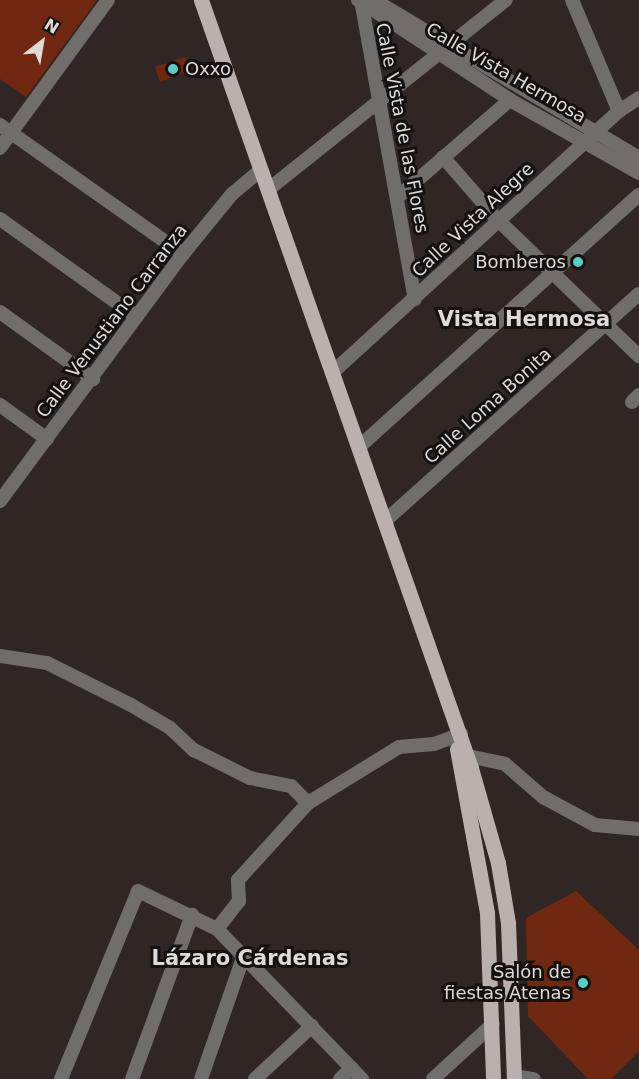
<!DOCTYPE html>
<meta charset="utf-8">
<style>
body{margin:0}
#map{position:relative;width:639px;height:1079px;overflow:hidden;background:#302724;font-family:"DejaVu Sans",sans-serif}
div>[style]{position:absolute}
[style*='--x']{left:calc(var(--x)*1px);top:calc(var(--y)*1px);width:calc(var(--w)*1px);rotate:calc(var(--a)*1deg)}
.building>*{inset:0;background:#712811}
.minor>*{height:14px;margin:-7px;padding:0 7px;transform-origin:7px;border-radius:7px;background:#716d6b}
.major>*{height:15px;margin:-7.5px;padding:0 7.5px;transform-origin:7.5px;border-radius:7.5px;background:#bab0ad}
.dots>*{width:16px;height:16px;translate:-50% -50%;box-sizing:border-box;border:3px solid #151110;border-radius:50%}
span{translate:-50% -50%;white-space:nowrap;text-align:center;line-height:1.15;-webkit-text-stroke:6px #151110;paint-order:stroke}
.poi-label{font-size:18px;color:#dfd9d7}
.left{translate:0 -50%;text-align:left}
.right{translate:-100% -50%;text-align:right}
.street-label{font-size:18px;color:#dfd9d7}
.quarter-label{font-size:21px;color:#dfd9d7;font-weight:700}
.north{position:absolute;left:12px;top:12px;width:60px;height:60px;-webkit-text-stroke:4px #151110;paint-order:stroke;rotate:31deg;font-size:16px;font-weight:700;line-height:24px;text-align:center;color:#dfd9d7}
.north::after{content:'';display:block;margin:auto;width:21px;height:27px;background:#dfd9d7;clip-path:polygon(50% 0,100% 100%,50% 72%,0 100%)}
</style>
<div id="map">
<div class="building">
<i style="clip-path:polygon(0 0,97px 0,26px 97px,0 79px)"></i>
<i style="clip-path:polygon(185px 57px,190px 70px,160px 82px,155px 67px)"></i>
<i style="clip-path:polygon(576px 891px,639px 950px,639px 1051px,611px 1079px,588px 1079px,528px 1016px,526px 918px)"></i>
</div>
<div class="minor">
<i style="--x:358;--y:0;--w:182;--a:33.3"></i>
<i style="--x:510;--y:100;--w:148;--a:29.5"></i>
<i style="--x:361;--y:0;--w:304;--a:79.8"></i>
<i style="--x:374;--y:0;--w:309;--a:30.8"></i>
<i style="--x:572;--y:0;--w:121;--a:67.1"></i>
<i style="--x:0;--y:125;--w:224;--a:35.2"></i>
<i style="--x:0;--y:148;--w:183;--a:-53.9"></i>
<i style="--x:443;--y:157;--w:84;--a:48.9"></i>
<i style="--x:498;--y:220;--w:196;--a:44"></i>
<i style="--x:269;--y:189;--w:303;--a:-38.6"></i>
<i style="--x:399;--y:196;--w:147;--a:-40.9"></i>
<i style="--x:0;--y:219;--w:168;--a:35.6"></i>
<i style="--x:0;--y:312;--w:115;--a:35.8"></i>
<i style="--x:333;--y:372;--w:387;--a:-42.4"></i>
<i style="--x:619;--y:111;--w:24;--a:-33"></i>
<i style="--x:632;--y:402;--w:10;--a:-45"></i>
<i style="--x:0;--y:405;--w:58;--a:35.9"></i>
<i style="--x:360;--y:446;--w:375;--a:-42"></i>
<i style="--x:0;--y:501;--w:307;--a:-53.5"></i>
<i style="--x:183;--y:254;--w:77;--a:-50.8"></i>
<i style="--x:232;--y:194;--w:38;--a:-40"></i>
<i style="--x:386;--y:520;--w:339;--a:-41.8"></i>
<i style="--x:0;--y:656;--w:48;--a:8.5"></i>
<i style="--x:47;--y:663;--w:94;--a:26.6"></i>
<i style="--x:131;--y:705;--w:45;--a:30.5"></i>
<i style="--x:170;--y:728;--w:33;--a:43"></i>
<i style="--x:194;--y:750;--w:63;--a:26.6"></i>
<i style="--x:250;--y:778;--w:42;--a:11"></i>
<i style="--x:291;--y:786;--w:24;--a:45"></i>
<i style="--x:468;--y:756;--w:38;--a:12"></i>
<i style="--x:505;--y:764;--w:50;--a:41"></i>
<i style="--x:543;--y:797;--w:59;--a:28.3"></i>
<i style="--x:595;--y:825;--w:44;--a:5.2"></i>
<i style="--x:217;--y:929;--w:36;--a:-52"></i>
<i style="--x:239;--y:901;--w:21;--a:-93"></i>
<i style="--x:238;--y:880;--w:104;--a:-47.7"></i>
<i style="--x:308;--y:803;--w:107;--a:-31.6"></i>
<i style="--x:399;--y:747;--w:35;--a:-5"></i>
<i style="--x:434;--y:744;--w:29;--a:-20"></i>
<i style="--x:514;--y:1076;--w:20;--a:9"></i>
<i style="--x:61;--y:1079;--w:203;--a:-67.7"></i>
<i style="--x:138;--y:891;--w:88;--a:25.7"></i>
<i style="--x:217;--y:929;--w:209;--a:46"></i>
<i style="--x:132;--y:1079;--w:175;--a:-69.9"></i>
<i style="--x:201;--y:1079;--w:131;--a:-70.9"></i>
<i style="--x:255;--y:1079;--w:78;--a:-42.9"></i>
<i style="--x:340;--y:1079;--w:16;--a:-43"></i>
<i style="--x:433;--y:1079;--w:81;--a:-42.5"></i>
</div>
<div class="major">
<i style="--x:201;--y:0;--w:814;--a:70.63"></i>
<i style="--x:471;--y:768;--w:99;--a:74.1"></i>
<i style="--x:498;--y:863;--w:61;--a:80.5"></i>
<i style="--x:508;--y:923;--w:156;--a:87.8"></i>
<i style="--x:457;--y:749;--w:167;--a:79.6"></i>
<i style="--x:487;--y:913;--w:166;--a:87.9"></i>
</div>
<div class="dots">
<i style="left:173px;top:69px;background:#56cec3"></i>
<i style="left:578px;top:262px;background:#56cec3"></i>
<i style="left:583px;top:983px;background:#56cec3"></i>
</div>
<div class="poi-label">
<span class="left" style="left:185px;top:69px">Oxxo</span>
<span class="right" style="left:566px;top:262px">Bomberos</span>
<span class="right" style="left:571px;top:983px">Salón de<br>fiestas Atenas</span>
</div>
<div class="street-label">
<span style="left:506px;top:73px;rotate:30deg">Calle Vista Hermosa</span>
<span style="left:402px;top:128px;rotate:79deg">Calle Vista de las Flores</span>
<span style="left:473px;top:220px;rotate:-43deg">Calle Vista Alegre</span>
<span style="left:112px;top:321px;rotate:-53deg">Calle Venustiano Carranza</span>
<span style="left:488px;top:406px;rotate:-42deg">Calle Loma Bonita</span>
</div>
<div class="quarter-label">
<span style="left:524px;top:319px">Vista Hermosa</span>
<span style="left:250px;top:958px">Lázaro Cárdenas</span>
</div>
<div class="north">N</div>
</div>
